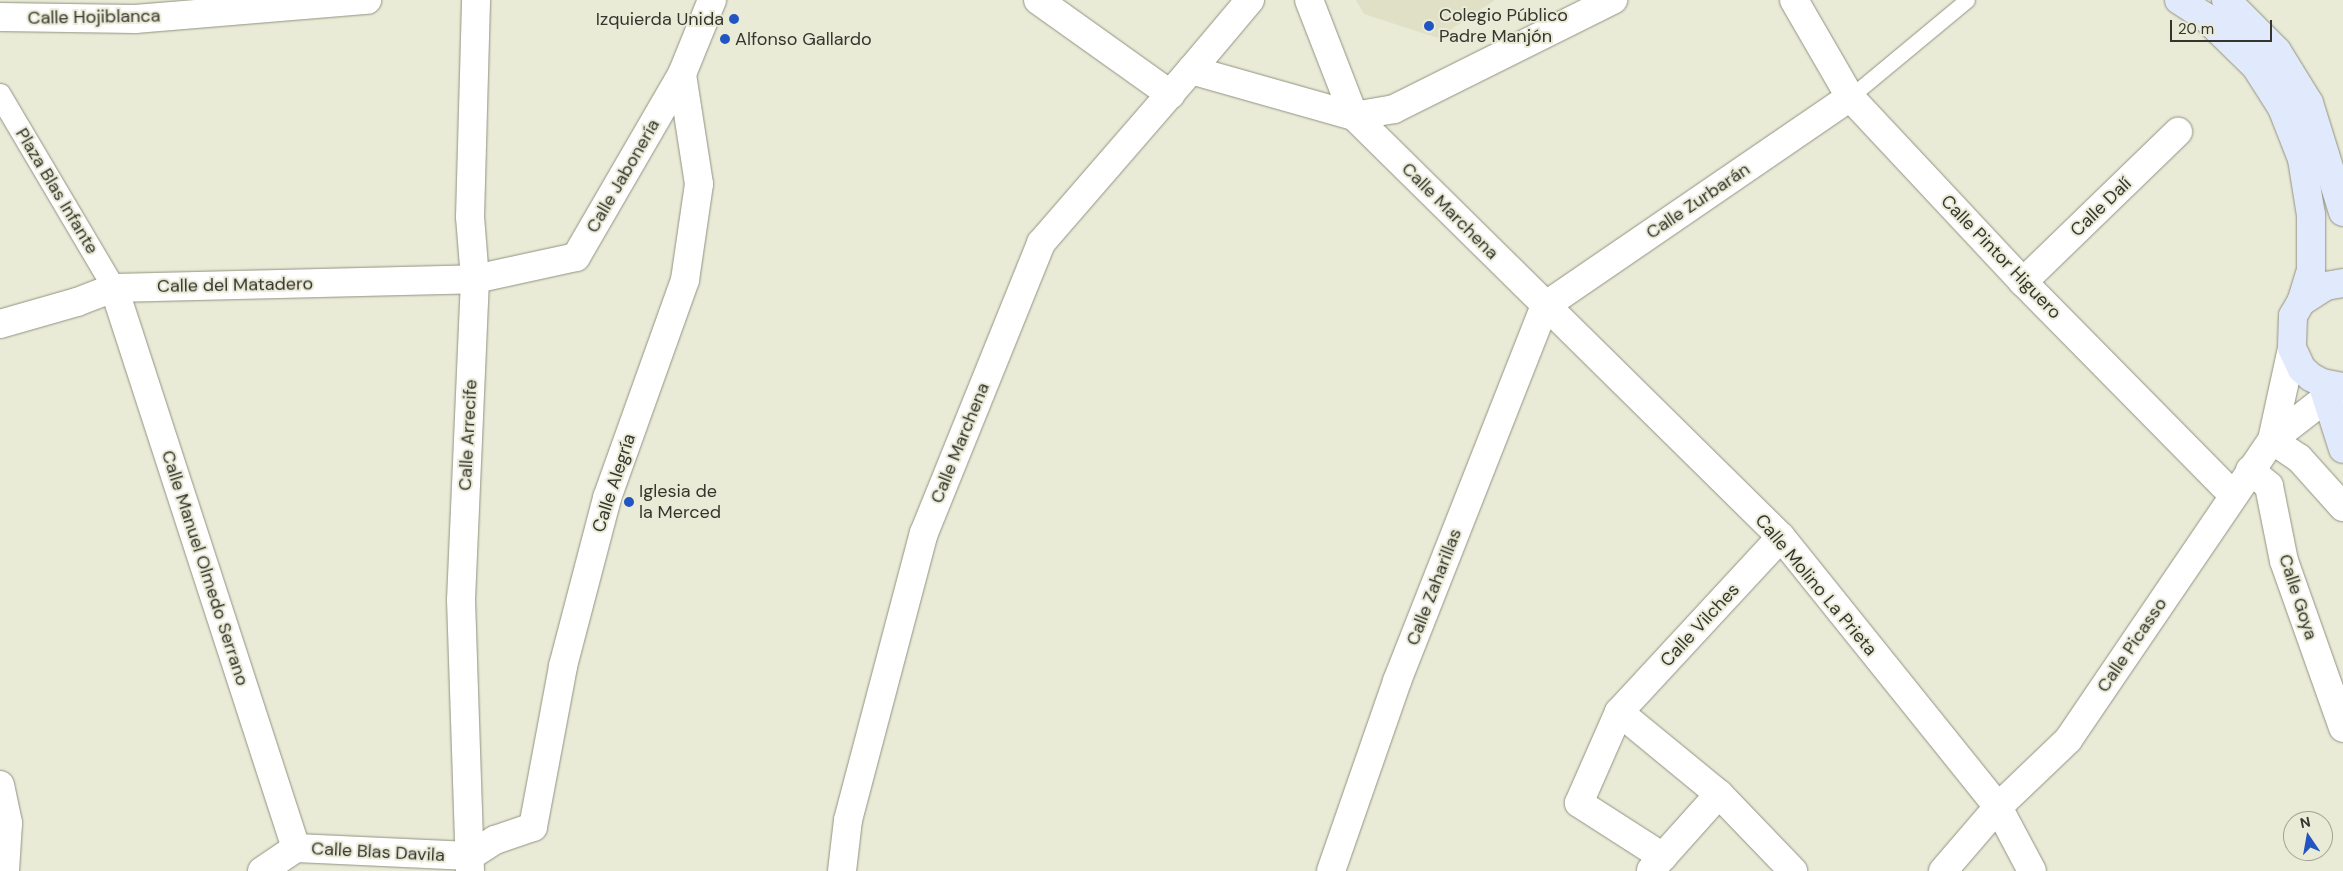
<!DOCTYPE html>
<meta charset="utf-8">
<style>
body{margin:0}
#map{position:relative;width:2343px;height:871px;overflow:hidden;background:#eaebd7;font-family:"DM Sans",sans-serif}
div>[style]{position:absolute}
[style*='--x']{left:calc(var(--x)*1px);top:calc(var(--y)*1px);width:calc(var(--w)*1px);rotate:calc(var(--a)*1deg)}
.built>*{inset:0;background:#dfe0c5}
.roads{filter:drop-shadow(0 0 1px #919280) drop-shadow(0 0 1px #919280)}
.service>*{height:15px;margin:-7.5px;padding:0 7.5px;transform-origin:7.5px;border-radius:7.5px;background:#fff}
.pedestrian>*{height:22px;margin:-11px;padding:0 11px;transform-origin:11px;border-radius:11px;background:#fff}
.minor>*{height:28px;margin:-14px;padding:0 14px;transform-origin:14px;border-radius:14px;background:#fff}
.tertiary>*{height:28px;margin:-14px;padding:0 14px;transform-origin:14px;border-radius:14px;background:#fff}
.secondary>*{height:28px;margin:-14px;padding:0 14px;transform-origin:14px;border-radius:14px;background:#e1eafd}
.dots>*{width:14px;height:14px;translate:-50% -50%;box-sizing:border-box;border:2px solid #eaebd7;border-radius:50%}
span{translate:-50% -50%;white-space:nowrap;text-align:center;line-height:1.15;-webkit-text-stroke:4px #eaebd7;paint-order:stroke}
.poi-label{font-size:18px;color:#35352e}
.left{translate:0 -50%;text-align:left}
.right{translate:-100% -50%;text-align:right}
.street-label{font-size:18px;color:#35352e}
.north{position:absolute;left:2283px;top:811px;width:50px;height:50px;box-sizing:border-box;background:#eaebd7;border:1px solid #a2a293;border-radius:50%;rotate:348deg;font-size:14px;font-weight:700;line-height:20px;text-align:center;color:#35352e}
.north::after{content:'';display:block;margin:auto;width:18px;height:22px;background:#2255c2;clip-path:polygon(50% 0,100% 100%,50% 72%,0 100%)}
.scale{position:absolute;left:2170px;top:20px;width:102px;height:22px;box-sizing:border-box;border:2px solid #35352e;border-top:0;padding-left:6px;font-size:15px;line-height:18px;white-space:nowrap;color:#35352e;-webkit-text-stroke:4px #eaebd7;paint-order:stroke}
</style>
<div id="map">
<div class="built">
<i style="clip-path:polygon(1356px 0,1495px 0,1438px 38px,1364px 14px)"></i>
</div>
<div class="roads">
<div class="service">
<i style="--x:1850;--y:97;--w:152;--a:-39.7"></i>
</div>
<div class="pedestrian">
<i style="--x:0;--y:95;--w:224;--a:59.4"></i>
</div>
<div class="minor">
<i style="--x:1038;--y:0;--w:163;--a:35.5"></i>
<i style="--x:0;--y:17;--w:135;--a:0.8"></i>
<i style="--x:135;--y:19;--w:233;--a:-4.7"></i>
<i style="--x:2023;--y:282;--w:216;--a:-44.1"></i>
<i style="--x:114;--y:288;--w:589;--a:72"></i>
<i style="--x:1619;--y:712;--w:129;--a:39.4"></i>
<i style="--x:1719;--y:794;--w:102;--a:131.8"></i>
<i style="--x:1719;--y:794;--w:107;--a:46.1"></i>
<i style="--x:1663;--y:857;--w:100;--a:-147.3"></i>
<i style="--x:1579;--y:803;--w:99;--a:-66.3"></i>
<i style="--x:1619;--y:712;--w:238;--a:-47.2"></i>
<i style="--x:262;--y:871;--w:41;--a:-34.1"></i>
<i style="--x:296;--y:848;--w:174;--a:2.6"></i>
<i style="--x:470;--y:856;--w:30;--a:-33"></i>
<i style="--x:495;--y:840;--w:40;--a:-18.9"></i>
<i style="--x:533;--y:827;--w:164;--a:-79.4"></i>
<i style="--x:563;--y:666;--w:174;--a:-75.3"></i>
<i style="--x:607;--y:498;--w:232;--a:-70.3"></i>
<i style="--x:685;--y:280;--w:97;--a:-81.7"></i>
<i style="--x:699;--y:184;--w:111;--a:-98.8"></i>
<i style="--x:1331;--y:871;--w:201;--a:-70.8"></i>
<i style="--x:1397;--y:681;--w:403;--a:-68.5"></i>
<i style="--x:1545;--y:306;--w:370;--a:-34.4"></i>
<i style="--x:1943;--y:871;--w:84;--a:-49.3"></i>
</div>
<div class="tertiary">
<i style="--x:1250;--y:0;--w:92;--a:130.1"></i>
<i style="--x:1191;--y:70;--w:169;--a:15.8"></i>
<i style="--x:1354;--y:116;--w:124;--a:-111.2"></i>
<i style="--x:1794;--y:0;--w:112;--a:60"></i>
<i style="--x:1850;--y:97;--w:253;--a:46.9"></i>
<i style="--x:2023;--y:282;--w:299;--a:45.4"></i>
<i style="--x:1354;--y:116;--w:600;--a:44.59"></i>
<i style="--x:1781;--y:537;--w:346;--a:51.2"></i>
<i style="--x:1998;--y:807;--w:72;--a:62"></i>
<i style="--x:1354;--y:116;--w:41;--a:-9.9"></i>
<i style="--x:1394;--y:109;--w:245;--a:-26.5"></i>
<i style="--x:0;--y:324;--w:80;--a:-15.9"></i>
<i style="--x:77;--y:302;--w:40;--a:-21"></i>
<i style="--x:114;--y:288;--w:361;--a:-1.4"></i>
<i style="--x:475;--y:279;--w:103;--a:-12.3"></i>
<i style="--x:576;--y:257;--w:211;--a:-59.9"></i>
<i style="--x:682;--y:74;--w:80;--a:-67.9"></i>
<i style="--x:2272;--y:440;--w:32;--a:34"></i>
<i style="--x:2299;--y:458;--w:66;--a:48.1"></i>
<i style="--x:2272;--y:440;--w:94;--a:-77.7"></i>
<i style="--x:2250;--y:470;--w:25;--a:40"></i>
<i style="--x:2269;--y:486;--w:76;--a:78.7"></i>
<i style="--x:2284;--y:561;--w:177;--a:70.5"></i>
<i style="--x:0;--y:785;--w:39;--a:78"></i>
<i style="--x:8;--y:823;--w:48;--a:93.6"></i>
<i style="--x:1998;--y:807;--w:97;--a:-43.7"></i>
<i style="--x:2068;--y:740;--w:363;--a:-55.8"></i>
<i style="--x:2272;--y:440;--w:86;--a:-37.9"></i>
<i style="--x:470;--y:871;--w:271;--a:-91.9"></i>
<i style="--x:461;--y:600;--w:321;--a:-87.5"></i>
<i style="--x:475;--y:279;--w:62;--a:-94.6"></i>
<i style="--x:470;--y:217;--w:217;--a:-88.4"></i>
<i style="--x:842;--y:871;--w:51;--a:-83.3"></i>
<i style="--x:848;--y:820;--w:297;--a:-75.2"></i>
<i style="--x:924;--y:533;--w:313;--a:-68"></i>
<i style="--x:1041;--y:243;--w:229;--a:-49.1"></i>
</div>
<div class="secondary">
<i style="--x:2179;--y:0;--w:30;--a:33"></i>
<i style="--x:2204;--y:16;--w:73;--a:44.4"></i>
<i style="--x:2256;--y:67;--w:49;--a:57.6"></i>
<i style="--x:2282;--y:108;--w:55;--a:68.6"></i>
<i style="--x:2302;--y:159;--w:57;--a:80.9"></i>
<i style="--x:2311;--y:215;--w:55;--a:90"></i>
<i style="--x:2311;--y:270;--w:34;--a:107"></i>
<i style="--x:2301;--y:302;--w:16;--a:120"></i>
<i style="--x:2293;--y:316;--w:32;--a:92"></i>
<i style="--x:2292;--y:348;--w:23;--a:65"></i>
<i style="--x:2302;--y:369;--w:12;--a:42"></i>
<i style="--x:2311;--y:377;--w:13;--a:29"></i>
<i style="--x:2322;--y:383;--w:21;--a:11"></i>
<i style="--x:2226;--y:0;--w:72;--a:45"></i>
<i style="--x:2277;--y:51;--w:61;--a:58.4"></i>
<i style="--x:2309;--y:103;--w:114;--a:72.7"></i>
<i style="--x:2301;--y:302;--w:30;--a:-33"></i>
<i style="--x:2326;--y:286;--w:17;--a:-10"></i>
<i style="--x:2322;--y:383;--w:69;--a:72.3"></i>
</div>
</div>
<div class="dots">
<i style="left:734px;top:19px;background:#2255c2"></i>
<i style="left:1429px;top:26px;background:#2255c2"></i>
<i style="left:725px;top:39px;background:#2255c2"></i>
<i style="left:629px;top:502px;background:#2255c2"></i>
</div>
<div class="poi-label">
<span class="left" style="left:1439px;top:26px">Colegio Público<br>Padre Manjón</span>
<span class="right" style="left:724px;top:19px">Izquierda Unida</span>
<span class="left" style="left:735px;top:39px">Alfonso Gallardo</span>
<span class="left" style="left:639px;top:502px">Iglesia de<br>la Merced</span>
</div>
<div class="street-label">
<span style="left:94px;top:17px;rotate:-1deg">Calle Hojiblanca</span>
<span style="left:623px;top:176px;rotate:-60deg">Calle Jabonería</span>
<span style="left:57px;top:191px;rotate:59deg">Plaza Blas Infante</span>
<span style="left:1698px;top:201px;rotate:-34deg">Calle Zurbarán</span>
<span style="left:2101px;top:207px;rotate:-44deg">Calle Dalí</span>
<span style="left:1450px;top:211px;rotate:45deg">Calle Marchena</span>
<span style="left:2001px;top:257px;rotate:46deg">Calle Pintor Higuero</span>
<span style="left:235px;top:285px;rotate:-1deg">Calle del Matadero</span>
<span style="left:468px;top:435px;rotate:-87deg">Calle Arrecife</span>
<span style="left:960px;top:443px;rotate:-68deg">Calle Marchena</span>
<span style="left:614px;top:483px;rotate:-72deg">Calle Alegría</span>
<span style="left:205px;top:568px;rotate:72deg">Calle Manuel Olmedo Serrano</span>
<span style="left:1816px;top:585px;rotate:50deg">Calle Molino La Prieta</span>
<span style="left:1434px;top:587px;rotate:-69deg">Calle Zaharillas</span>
<span style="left:2298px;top:597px;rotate:72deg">Calle Goya</span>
<span style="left:1700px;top:625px;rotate:-47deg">Calle Vilches</span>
<span style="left:2132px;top:645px;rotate:-56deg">Calle Picasso</span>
<span style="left:378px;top:852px;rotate:3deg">Calle Blas Davila</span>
</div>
<div class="north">N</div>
<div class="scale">20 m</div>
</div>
